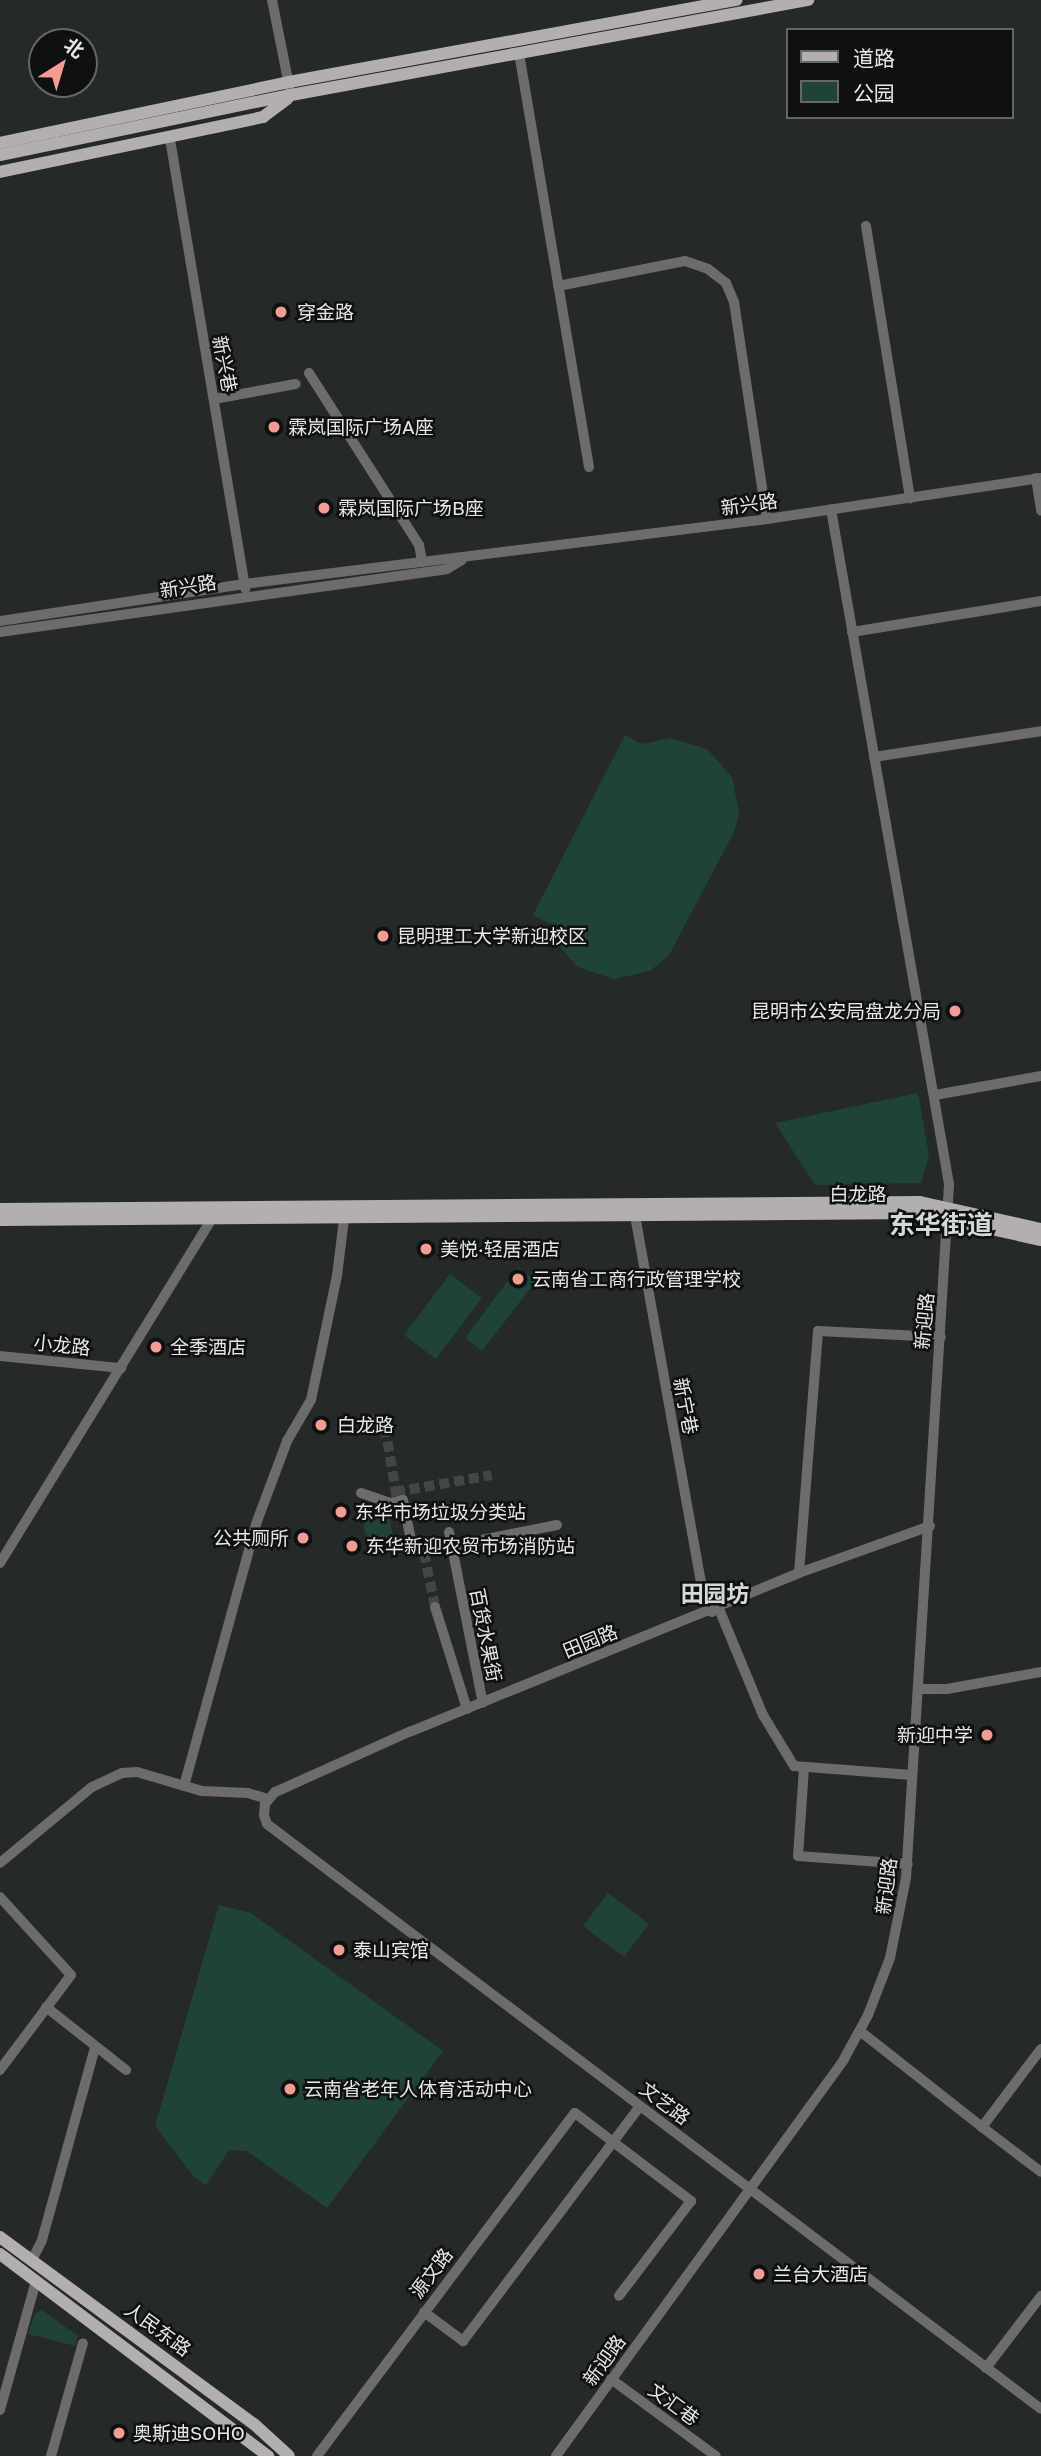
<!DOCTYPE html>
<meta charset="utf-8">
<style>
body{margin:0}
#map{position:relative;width:1041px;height:2456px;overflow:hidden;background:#252927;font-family:"Golos Text","Noto Sans SC",sans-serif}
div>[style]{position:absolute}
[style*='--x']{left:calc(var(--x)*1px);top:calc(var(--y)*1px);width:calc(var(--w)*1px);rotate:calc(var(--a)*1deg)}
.green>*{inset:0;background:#1f4436}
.minor-tunnel>*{height:10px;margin-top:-5px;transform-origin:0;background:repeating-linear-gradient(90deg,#424644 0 10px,transparent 0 15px)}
.minor>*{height:10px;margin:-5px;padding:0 5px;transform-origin:5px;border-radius:5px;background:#6d6b6b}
.major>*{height:12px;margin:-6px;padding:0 6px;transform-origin:6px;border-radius:6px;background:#b3afae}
.dots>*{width:19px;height:19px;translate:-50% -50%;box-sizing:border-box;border:4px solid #0f1110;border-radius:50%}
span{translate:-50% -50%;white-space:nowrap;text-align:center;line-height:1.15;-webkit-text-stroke:5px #0f1110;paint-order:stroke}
.poi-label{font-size:19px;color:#e6e8e7}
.left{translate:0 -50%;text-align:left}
.right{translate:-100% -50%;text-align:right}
.street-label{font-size:19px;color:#e6e8e7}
.quarter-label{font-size:23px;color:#d5dad8;font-weight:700}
.district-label{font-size:26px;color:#d5dad8;font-weight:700}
.legend{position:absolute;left:786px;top:28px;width:228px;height:91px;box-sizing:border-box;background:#0f1110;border:2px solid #656766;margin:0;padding:9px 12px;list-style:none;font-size:21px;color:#e6e8e7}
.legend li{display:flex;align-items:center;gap:14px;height:35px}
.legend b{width:35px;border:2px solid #656766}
.north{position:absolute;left:28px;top:28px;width:70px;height:70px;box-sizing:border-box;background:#0f1110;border:2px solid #656766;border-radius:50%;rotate:37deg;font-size:19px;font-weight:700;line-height:28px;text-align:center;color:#e6e8e7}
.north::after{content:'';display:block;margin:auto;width:24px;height:32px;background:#f59c92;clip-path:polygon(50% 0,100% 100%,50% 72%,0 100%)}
</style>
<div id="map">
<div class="green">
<i style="clip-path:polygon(625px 735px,642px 744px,671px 738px,707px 749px,732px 777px,739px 814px,734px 832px,669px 955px,650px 971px,614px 979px,578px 967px,559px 946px,550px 924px,533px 915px)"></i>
<i style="clip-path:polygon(918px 1093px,929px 1156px,921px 1183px,815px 1185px,775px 1123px)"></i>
<i style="clip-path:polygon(518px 1267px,536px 1281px,482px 1351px,465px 1338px)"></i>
<i style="clip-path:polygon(450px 1274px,482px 1298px,436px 1359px,404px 1335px)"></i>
<i style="clip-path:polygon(388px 1507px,393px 1538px,372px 1540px,365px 1534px,362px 1509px)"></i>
<i style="clip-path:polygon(608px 1893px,649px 1924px,624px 1957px,583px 1926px)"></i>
<i style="clip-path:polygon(219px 1905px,251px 1913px,443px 2051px,327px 2208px,247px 2151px,229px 2150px,206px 2185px,194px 2177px,155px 2126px)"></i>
<i style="clip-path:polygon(42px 2310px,78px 2336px,75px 2346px,28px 2334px,35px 2313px)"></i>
</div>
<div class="minor-tunnel">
<i style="--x:371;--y:1418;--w:17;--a:33"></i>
<i style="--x:385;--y:1427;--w:73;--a:80.5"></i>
<i style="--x:395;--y:1492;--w:98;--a:-9.9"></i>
<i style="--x:421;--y:1538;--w:70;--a:78.5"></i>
</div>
<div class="minor">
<i style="--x:272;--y:0;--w:92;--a:78.7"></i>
<i style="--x:519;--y:53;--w:420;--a:80.4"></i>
<i style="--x:170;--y:139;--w:456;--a:80.5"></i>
<i style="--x:866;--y:226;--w:276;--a:80.8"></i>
<i style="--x:558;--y:286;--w:129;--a:-11.1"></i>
<i style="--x:685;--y:261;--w:24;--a:19"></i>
<i style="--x:708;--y:269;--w:23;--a:38"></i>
<i style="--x:726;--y:283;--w:21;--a:67"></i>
<i style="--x:734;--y:302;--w:219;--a:81.4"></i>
<i style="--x:309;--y:373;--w:204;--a:57.4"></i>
<i style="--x:419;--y:545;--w:16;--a:79"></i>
<i style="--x:214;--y:399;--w:83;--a:-10.4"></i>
<i style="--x:1036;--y:478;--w:33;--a:81"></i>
<i style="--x:0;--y:621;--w:247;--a:-8.6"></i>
<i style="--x:244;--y:584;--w:527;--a:-7.08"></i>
<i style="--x:767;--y:519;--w:277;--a:-8.5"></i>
<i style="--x:0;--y:632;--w:451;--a:-8"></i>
<i style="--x:447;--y:569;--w:17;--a:-31"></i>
<i style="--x:852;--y:632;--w:192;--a:-9.3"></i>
<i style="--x:874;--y:757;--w:169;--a:-8.8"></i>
<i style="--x:935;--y:1095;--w:108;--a:-10.2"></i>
<i style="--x:634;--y:1210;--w:378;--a:79.8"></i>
<i style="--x:701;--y:1582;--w:32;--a:70"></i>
<i style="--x:0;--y:1356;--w:122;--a:5.7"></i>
<i style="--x:361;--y:1493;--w:31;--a:19"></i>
<i style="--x:390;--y:1503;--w:13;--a:-13"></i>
<i style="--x:403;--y:1500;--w:41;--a:78.7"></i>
<i style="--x:930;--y:1526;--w:139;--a:160.3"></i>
<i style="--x:799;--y:1573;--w:419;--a:157.8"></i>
<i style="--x:411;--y:1731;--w:149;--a:155.8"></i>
<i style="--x:275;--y:1792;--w:16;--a:130"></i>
<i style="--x:265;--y:1804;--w:11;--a:95"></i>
<i style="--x:264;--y:1815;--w:9;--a:72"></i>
<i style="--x:267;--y:1824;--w:970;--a:37.08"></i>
<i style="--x:449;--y:1532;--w:174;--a:78.8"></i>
<i style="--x:451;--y:1546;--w:108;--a:-11.2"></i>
<i style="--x:0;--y:1563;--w:410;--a:-58.4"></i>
<i style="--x:799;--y:1573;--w:243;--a:-85.5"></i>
<i style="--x:818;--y:1331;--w:123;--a:2.8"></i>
<i style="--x:435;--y:1607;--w:107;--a:72.6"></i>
<i style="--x:719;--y:1609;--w:115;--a:67.5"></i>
<i style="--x:763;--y:1715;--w:60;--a:58.7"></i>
<i style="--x:794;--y:1766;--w:118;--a:4.4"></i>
<i style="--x:918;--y:1689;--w:29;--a:0"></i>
<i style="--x:947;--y:1689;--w:96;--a:-10.3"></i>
<i style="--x:804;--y:1768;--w:88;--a:93.9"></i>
<i style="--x:798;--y:1856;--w:110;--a:4.2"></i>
<i style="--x:184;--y:1786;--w:272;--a:-74.6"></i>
<i style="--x:256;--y:1524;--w:89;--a:-69.5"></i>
<i style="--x:287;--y:1441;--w:48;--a:-59.7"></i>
<i style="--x:311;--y:1400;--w:127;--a:-78.2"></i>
<i style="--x:337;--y:1276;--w:57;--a:-83"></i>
<i style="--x:0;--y:1863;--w:119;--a:-39.6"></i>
<i style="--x:92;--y:1787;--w:33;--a:-25"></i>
<i style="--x:122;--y:1773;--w:15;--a:-4"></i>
<i style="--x:137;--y:1772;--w:68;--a:16.3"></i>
<i style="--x:202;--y:1791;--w:46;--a:2.5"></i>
<i style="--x:248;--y:1793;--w:21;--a:17"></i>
<i style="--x:0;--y:1897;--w:105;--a:47.7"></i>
<i style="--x:71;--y:1975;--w:119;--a:126.8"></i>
<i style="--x:46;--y:2007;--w:102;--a:38.2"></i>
<i style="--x:860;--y:2031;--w:155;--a:38.2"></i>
<i style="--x:1041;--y:2049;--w:98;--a:127.1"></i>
<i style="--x:982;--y:2127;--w:74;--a:37.3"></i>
<i style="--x:32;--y:2260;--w:22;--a:-63"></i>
<i style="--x:42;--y:2240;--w:200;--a:-74.6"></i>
<i style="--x:424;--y:2312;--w:49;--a:36.6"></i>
<i style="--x:463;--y:2341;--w:294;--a:-53"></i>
<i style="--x:986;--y:2368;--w:91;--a:-52.6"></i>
<i style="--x:611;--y:2379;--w:130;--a:36.3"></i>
<i style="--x:0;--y:2410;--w:134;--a:-74.4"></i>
<i style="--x:51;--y:2456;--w:117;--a:-74.2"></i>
<i style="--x:317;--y:2456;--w:429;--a:-53.1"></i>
<i style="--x:575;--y:2113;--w:146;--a:37.2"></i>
<i style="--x:691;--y:2201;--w:119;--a:127.2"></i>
<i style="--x:556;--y:2456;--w:490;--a:-54"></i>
<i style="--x:844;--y:2059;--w:50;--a:-61.4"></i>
<i style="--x:868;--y:2015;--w:61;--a:-68.9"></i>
<i style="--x:890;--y:1958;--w:82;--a:-78.7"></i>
<i style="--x:906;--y:1878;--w:695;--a:-86.45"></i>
<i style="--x:949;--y:1184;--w:685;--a:-99.92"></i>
</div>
<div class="major">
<i style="--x:0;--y:143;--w:295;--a:-11.9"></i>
<i style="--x:289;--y:82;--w:455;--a:-10.4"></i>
<i style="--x:0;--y:155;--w:297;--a:-11.7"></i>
<i style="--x:291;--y:95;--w:526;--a:-10.41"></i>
<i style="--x:0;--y:172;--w:269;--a:-11.8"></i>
<i style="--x:263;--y:117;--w:31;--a:-37"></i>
<i style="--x:0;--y:1209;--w:920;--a:-0.44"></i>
<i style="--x:920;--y:1202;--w:124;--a:12.6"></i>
<i style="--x:0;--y:1220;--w:919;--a:-0.44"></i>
<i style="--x:919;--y:1213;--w:125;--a:12.5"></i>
<i style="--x:0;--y:2237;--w:315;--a:36.4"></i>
<i style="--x:254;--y:2424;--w:47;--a:42.4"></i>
<i style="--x:0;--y:2254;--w:336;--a:37"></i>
</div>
<div class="dots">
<i style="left:281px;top:312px;background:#f59c92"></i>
<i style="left:274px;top:427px;background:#f59c92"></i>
<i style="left:324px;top:508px;background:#f59c92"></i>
<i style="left:383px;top:936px;background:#f59c92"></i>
<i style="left:955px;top:1011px;background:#f59c92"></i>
<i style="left:426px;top:1249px;background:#f59c92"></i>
<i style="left:518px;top:1279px;background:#f59c92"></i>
<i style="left:156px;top:1347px;background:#f59c92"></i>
<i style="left:321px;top:1425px;background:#f59c92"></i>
<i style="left:341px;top:1512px;background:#f59c92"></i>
<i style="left:303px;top:1538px;background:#f59c92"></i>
<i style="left:352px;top:1546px;background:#f59c92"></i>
<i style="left:987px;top:1735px;background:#f59c92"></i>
<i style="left:339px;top:1950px;background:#f59c92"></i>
<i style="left:290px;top:2089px;background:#f59c92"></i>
<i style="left:759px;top:2274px;background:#f59c92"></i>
<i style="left:119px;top:2433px;background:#f59c92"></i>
</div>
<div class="poi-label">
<span class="left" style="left:297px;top:312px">穿金路</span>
<span class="left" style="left:288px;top:427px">霖岚国际广场A座</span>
<span class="left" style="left:338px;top:508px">霖岚国际广场B座</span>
<span class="left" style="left:397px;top:936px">昆明理工大学新迎校区</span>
<span class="right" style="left:941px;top:1011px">昆明市公安局盘龙分局</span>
<span class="left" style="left:440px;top:1249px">美悦·轻居酒店</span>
<span class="left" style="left:532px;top:1279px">云南省工商行政管理学校</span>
<span class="left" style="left:170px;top:1347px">全季酒店</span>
<span class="left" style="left:337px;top:1425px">白龙路</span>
<span class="left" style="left:355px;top:1512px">东华市场垃圾分类站</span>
<span class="right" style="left:289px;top:1538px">公共厕所</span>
<span class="left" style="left:366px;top:1546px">东华新迎农贸市场消防站</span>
<span class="right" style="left:973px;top:1735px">新迎中学</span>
<span class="left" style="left:353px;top:1950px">泰山宾馆</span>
<span class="left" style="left:304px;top:2089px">云南省老年人体育活动中心</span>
<span class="left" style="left:773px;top:2274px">兰台大酒店</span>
<span class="left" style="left:133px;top:2433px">奥斯迪SOHO</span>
</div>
<div class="street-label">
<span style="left:225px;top:364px;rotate:79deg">新兴巷</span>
<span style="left:749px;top:504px;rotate:-8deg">新兴路</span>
<span style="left:188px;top:586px;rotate:-9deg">新兴路</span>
<span style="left:858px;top:1194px">白龙路</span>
<span style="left:924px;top:1321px;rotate:-85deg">新迎路</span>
<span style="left:62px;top:1345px;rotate:6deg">小龙路</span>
<span style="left:686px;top:1406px;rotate:79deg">新宁巷</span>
<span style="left:486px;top:1635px;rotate:79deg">百货水果街</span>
<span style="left:590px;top:1641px;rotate:-22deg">田园路</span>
<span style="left:886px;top:1886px;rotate:-83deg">新迎路</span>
<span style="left:665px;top:2103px;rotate:37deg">文艺路</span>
<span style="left:431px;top:2273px;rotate:-53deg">源文路</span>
<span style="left:158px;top:2329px;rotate:36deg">人民东路</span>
<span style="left:604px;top:2360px;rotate:-54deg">新迎路</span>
<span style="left:674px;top:2404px;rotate:36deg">文汇巷</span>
</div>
<div class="quarter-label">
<span style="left:715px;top:1593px">田园坊</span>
</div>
<div class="district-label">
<span style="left:941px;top:1225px">东华街道</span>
</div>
<ul class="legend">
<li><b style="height:9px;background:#b3afae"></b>道路</li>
<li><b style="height:19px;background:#1f4436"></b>公园</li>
</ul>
<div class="north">北</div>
</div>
